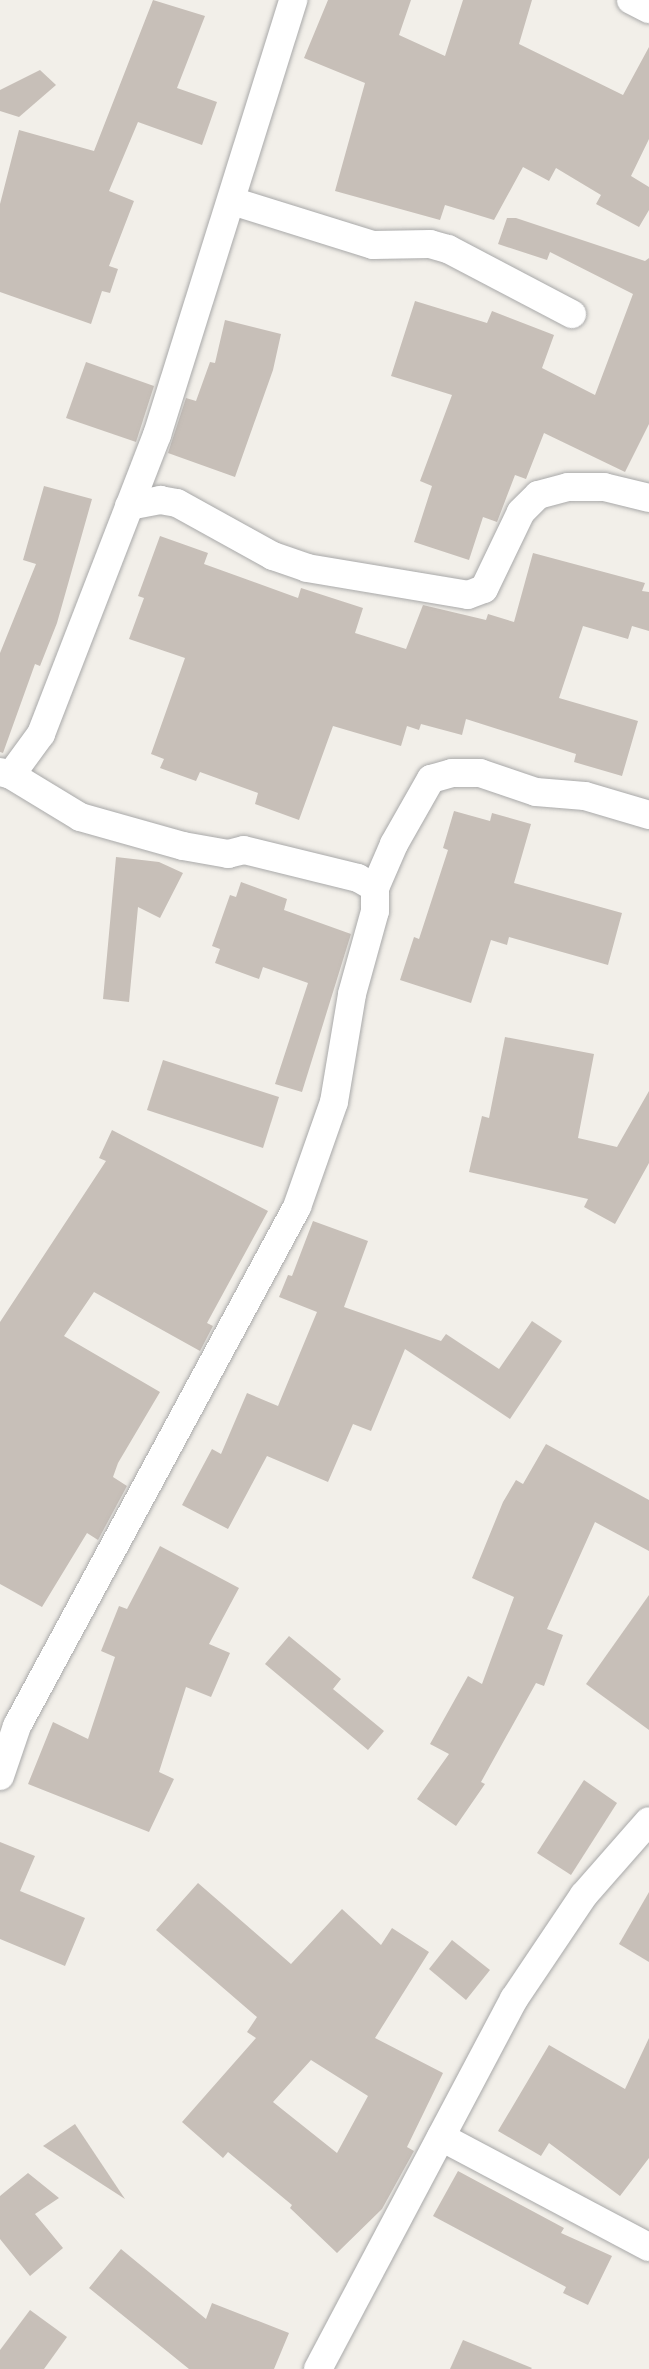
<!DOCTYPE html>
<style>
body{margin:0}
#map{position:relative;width:649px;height:2369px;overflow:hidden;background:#f2efe9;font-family:Rubik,sans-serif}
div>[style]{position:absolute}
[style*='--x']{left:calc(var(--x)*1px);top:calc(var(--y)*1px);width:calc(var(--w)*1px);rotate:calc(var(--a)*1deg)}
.building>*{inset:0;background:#c7bfb8}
.roads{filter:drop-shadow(0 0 2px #a9a9a9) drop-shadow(0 0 2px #a9a9a9)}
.street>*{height:28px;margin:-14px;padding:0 14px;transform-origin:14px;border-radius:14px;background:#fff}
span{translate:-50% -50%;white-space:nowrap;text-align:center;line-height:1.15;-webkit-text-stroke:8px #fff;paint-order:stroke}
</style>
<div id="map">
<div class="building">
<i style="clip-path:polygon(153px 0,205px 16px,177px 88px,217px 102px,202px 145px,138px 122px,109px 191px,134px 201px,109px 266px,118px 269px,110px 293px,102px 291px,91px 324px,0 292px,0 204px,19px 130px,94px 151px)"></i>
<i style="clip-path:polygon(328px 0,411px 0,399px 35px,445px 56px,463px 0,532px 0,519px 44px,623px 95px,649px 47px,649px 139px,631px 176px,649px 187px,649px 210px,639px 227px,596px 204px,601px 195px,556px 168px,549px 181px,523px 167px,494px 220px,445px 205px,440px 220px,335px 191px,365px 83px,304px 58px)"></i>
<i style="clip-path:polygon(40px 70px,56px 85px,19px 117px,0 111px,0 90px)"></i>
<i style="clip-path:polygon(507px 218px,516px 218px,645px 261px,649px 258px,649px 424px,625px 472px,544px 433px,526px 479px,515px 475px,497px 522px,483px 517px,469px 560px,414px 542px,432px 486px,420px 481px,452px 395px,391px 376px,415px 301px,487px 323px,492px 311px,554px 335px,542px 368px,595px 395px,633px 294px,550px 252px,547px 260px,498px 244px)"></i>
<i style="clip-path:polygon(225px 320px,281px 334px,273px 370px,235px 477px,168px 453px,186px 398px,196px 401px,210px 362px,215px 363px)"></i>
<i style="clip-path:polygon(86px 362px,154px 386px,136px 442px,66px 418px)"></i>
<i style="clip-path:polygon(44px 486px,92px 499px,57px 623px,40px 666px,35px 664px,3px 753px,0 752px,0 653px,36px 564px,23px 560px)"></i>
<i style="clip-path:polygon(160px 536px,208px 553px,204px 564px,298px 598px,301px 588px,363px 608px,355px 633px,406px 649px,423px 605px,486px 620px,488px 614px,514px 622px,533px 553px,645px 583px,642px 591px,649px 592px,649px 631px,632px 626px,628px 639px,583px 626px,559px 698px,638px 721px,622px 776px,574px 762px,576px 754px,466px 719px,462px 735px,421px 724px,419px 730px,407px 726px,401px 746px,333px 726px,299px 820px,255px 804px,258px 793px,200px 772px,196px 781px,160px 768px,164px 759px,151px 754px,185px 658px,129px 639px,144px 598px,138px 596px)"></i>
<i style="clip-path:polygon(454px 811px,490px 821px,492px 813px,531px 824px,514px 883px,622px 913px,608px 965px,509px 937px,507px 945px,491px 940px,471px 1003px,400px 980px,414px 937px,419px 939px,448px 850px,443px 848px)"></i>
<i style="clip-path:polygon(116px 857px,159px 862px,183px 873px,160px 918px,138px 907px,129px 1002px,103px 999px)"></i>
<i style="clip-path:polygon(241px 882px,287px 899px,284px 910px,351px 934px,302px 1092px,275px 1084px,308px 983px,263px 967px,259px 979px,215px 963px,220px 949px,212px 946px,230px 895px,236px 897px)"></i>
<i style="clip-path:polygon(505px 1037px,594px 1054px,578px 1138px,617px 1147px,649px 1091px,649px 1163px,615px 1224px,584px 1207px,588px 1199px,469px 1172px,482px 1116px,489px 1118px)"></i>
<i style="clip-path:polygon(163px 1060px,279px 1097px,263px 1148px,147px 1110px)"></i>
<i style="clip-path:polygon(112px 1130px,268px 1211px,207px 1323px,213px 1326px,200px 1351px,94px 1292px,64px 1336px,160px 1392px,118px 1463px,113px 1477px,127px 1486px,98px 1540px,87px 1533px,42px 1607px,0 1584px,0 1322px,106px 1161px,99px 1158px)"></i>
<i style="clip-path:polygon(313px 1221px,368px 1241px,344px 1307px,441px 1341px,446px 1334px,499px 1369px,532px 1321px,562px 1341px,510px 1419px,405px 1349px,371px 1431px,353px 1424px,328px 1482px,267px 1456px,228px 1529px,182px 1505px,212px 1449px,221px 1454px,247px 1393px,278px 1406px,317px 1312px,279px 1297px,288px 1275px,292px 1276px)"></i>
<i style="clip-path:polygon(546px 1444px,649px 1500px,649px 1551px,595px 1522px,547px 1629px,563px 1635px,544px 1686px,536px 1683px,481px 1782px,485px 1784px,456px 1826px,417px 1799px,449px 1754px,430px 1744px,468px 1676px,482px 1684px,514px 1597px,472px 1578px,503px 1502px,516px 1480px,523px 1484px)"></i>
<i style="clip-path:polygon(160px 1546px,239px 1588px,209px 1644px,230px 1653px,211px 1697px,186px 1687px,159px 1772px,174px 1779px,149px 1832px,28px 1784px,53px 1722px,88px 1739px,115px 1657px,101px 1651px,119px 1606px,127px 1609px)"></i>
<i style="clip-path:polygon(649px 1595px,649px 1730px,586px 1684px)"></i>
<i style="clip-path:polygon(289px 1636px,341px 1679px,333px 1689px,384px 1731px,368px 1750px,265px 1664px)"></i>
<i style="clip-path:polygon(584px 1780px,617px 1803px,571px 1875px,537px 1853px)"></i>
<i style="clip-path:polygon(0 1842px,35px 1856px,20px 1891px,85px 1918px,65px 1966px,0 1939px)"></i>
<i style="clip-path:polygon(evenodd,198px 1883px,291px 1964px,342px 1909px,381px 1945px,392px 1928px,429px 1952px,375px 2038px,443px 2073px,407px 2147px,414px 2151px,382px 2209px,337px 2253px,290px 2208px,292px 2205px,228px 2152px,223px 2158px,182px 2122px,256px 2038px,247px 2032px,257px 2017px,156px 1930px,198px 1883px,311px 2060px,368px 2096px,337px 2153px,273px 2102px,311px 2060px)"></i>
<i style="clip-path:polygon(649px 1892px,649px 1962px,619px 1944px)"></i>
<i style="clip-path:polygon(452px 1940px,490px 1970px,466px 2000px,429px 1969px)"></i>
<i style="clip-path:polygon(649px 2038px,649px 2158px,620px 2196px,549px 2143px,541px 2156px,498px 2131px,549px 2045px,625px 2089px)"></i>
<i style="clip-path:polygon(75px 2124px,125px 2199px,43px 2146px)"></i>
<i style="clip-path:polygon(458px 2171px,564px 2228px,561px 2233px,612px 2256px,588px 2305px,563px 2293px,566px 2287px,433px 2216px)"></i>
<i style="clip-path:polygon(28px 2173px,59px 2198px,35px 2214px,63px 2248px,30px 2276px,0 2239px,0 2196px)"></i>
<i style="clip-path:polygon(121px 2249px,206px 2319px,212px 2303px,289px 2333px,274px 2369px,189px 2369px,89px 2288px)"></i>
<i style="clip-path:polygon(30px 2310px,67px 2337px,44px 2369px,0 2369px,0 2350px)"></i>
<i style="clip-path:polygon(463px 2340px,532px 2368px,531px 2369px,450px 2369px)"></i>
</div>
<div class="roads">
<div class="street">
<i style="--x:631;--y:0;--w:20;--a:27"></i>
<i style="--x:232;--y:201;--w:148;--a:17.3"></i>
<i style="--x:373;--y:245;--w:57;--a:-1"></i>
<i style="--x:430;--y:244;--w:19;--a:16"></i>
<i style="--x:448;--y:249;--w:140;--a:27.7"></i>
<i style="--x:129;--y:506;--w:32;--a:-11"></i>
<i style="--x:160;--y:500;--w:17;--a:10"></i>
<i style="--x:177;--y:503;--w:110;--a:28.9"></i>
<i style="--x:273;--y:556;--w:36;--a:19"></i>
<i style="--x:307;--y:568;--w:163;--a:9.5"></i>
<i style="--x:468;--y:595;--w:17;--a:-21"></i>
<i style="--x:484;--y:589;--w:85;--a:-64.3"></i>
<i style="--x:521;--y:512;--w:24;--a:-45"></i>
<i style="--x:538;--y:495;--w:31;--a:-15"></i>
<i style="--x:568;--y:487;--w:36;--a:0"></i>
<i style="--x:604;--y:487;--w:46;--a:13.7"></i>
<i style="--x:0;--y:772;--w:11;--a:15"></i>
<i style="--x:11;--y:775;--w:51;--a:-53.8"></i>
<i style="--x:41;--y:734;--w:321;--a:-68.8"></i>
<i style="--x:157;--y:435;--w:456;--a:-72.6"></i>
<i style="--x:11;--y:775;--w:81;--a:31.3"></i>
<i style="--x:80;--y:817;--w:107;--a:15.7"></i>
<i style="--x:183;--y:846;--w:46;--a:10.1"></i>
<i style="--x:228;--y:854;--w:16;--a:-14"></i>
<i style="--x:244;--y:850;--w:117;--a:13.8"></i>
<i style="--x:358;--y:878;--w:20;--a:30"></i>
<i style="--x:0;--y:1776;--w:53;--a:-71.2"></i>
<i style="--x:17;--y:1726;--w:590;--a:-61.65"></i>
<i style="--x:297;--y:1207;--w:111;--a:-70.6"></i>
<i style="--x:334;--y:1102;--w:109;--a:-80.5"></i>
<i style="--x:352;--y:994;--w:86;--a:-74.5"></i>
<i style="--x:375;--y:911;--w:23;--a:-90"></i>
<i style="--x:375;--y:888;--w:48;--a:-66.6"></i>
<i style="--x:394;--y:844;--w:75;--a:-60.4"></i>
<i style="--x:431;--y:779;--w:22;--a:-16"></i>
<i style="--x:452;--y:773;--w:28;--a:0"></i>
<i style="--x:480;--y:773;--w:59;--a:18.7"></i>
<i style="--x:536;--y:792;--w:49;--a:4.7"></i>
<i style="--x:585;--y:796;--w:67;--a:16.5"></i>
<i style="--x:441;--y:2137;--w:235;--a:27.9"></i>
<i style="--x:318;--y:2369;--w:419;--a:-62.1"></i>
<i style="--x:514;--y:1999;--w:125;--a:-56.1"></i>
<i style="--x:584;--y:1895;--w:98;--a:-48.7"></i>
</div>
</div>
</div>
